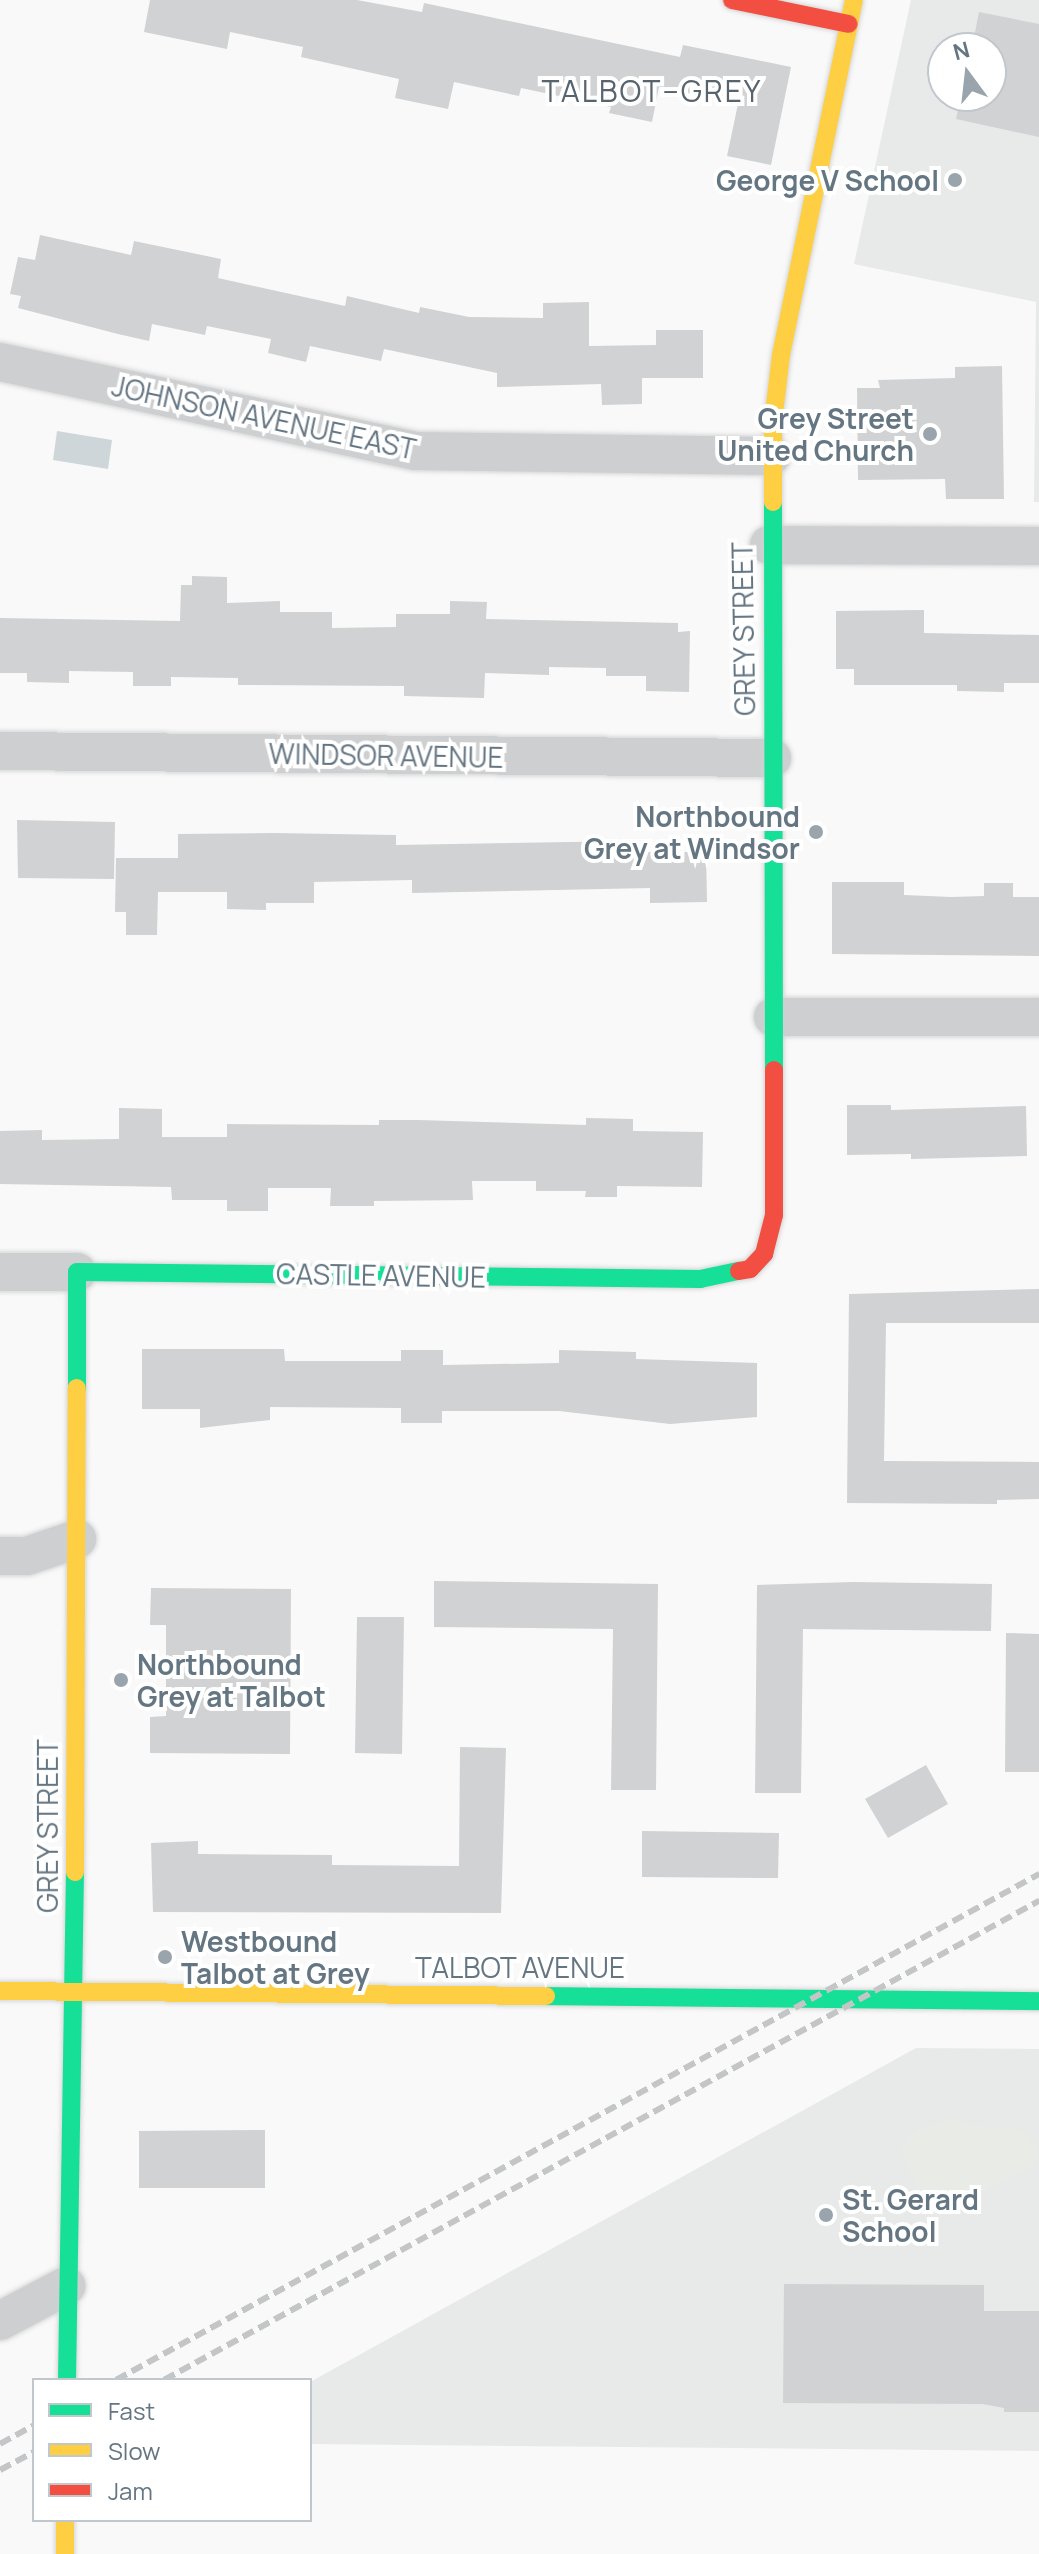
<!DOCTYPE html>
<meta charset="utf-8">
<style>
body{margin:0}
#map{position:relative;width:1039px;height:2554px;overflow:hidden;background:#f9f9f9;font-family:Manrope,sans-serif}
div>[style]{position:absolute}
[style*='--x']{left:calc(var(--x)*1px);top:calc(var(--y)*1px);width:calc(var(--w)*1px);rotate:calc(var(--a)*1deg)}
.built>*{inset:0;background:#e8e9e9}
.green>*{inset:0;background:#e8ebe6}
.water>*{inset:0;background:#ced6d9}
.building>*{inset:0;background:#d0d2d3}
.roads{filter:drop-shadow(0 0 2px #d5d6d7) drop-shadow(0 0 2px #d5d6d7)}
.street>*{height:38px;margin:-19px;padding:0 19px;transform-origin:19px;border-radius:19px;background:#cecfd0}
.fast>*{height:18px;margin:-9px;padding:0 9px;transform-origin:9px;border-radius:9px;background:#16e098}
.slow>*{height:18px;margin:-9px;padding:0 9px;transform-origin:9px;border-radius:9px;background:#ffcf43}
.jam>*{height:18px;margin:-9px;padding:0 9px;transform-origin:9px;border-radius:9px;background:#f24e42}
.rail>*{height:6px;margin-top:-3px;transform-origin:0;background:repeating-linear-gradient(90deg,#c3c5c6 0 12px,transparent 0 18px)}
.dots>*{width:22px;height:22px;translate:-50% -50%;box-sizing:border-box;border:4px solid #fff;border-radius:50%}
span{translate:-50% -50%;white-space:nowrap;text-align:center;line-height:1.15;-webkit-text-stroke:8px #fff;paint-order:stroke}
.poi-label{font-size:28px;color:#657683;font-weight:700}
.right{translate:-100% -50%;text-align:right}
.left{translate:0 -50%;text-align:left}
.street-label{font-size:28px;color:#657683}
.neighbourhood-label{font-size:30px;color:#57646e;letter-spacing:2px}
.legend{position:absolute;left:32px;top:2378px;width:280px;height:144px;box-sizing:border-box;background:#fff;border:2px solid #c1c8cd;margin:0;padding:10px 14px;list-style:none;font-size:24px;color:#657683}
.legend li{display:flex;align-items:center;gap:16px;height:40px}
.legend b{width:40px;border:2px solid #c1c8cd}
.north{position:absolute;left:927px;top:32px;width:80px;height:80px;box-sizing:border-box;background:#fff;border:2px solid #c1c8cd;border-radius:50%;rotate:345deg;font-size:22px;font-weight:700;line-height:32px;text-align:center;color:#657683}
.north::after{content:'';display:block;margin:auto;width:28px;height:36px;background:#99a4ac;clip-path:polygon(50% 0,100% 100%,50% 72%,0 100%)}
</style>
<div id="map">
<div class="built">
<i style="clip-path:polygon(evenodd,911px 0,1039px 0,1039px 502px,1034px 502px,1036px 302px,854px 264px,911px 0,943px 48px,991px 48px,991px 96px,943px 96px,943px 48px)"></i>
<i style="clip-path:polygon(916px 2048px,1039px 2049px,1039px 2451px,310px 2444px,310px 2382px)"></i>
</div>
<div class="green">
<i style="clip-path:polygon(957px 2118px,968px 2125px,1021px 2129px,1039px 2148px,1037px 2162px,985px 2191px,924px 2207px,901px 2149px,917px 2130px)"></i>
</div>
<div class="water">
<i style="clip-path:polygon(57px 431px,112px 440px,108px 469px,53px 460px)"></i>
</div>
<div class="building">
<i style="clip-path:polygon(150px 0,357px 0,422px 12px,424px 3px,680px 57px,683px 45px,791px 67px,771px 165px,727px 156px,738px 104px,659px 87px,652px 122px,609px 113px,611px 107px,521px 88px,519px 96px,454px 82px,448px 109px,395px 98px,399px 79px,301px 57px,303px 47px,230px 32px,227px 49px,144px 32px)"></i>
<i style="clip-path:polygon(979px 12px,1039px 24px,1039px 137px,956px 119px,961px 96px,991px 96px,991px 48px,972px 48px)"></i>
<i style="clip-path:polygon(40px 235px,131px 255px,134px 241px,221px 259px,218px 278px,345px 306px,347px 296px,419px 313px,420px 307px,469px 317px,543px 318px,543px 303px,589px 302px,589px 346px,656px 345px,656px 330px,703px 330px,703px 378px,642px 378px,642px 404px,602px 405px,601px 384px,497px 387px,497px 373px,384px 349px,381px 361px,310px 346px,306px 362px,268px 353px,271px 339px,207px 326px,205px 335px,152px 324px,149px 341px,118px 334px,18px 308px,21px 296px,10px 294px,18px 257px,35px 260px)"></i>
<i style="clip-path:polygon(1002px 366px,1004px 499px,946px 499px,945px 479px,858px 480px,857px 388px,880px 388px,878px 380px,955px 378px,955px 367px)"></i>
<i style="clip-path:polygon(192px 576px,227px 577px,227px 603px,280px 601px,280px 612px,332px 612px,332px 628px,396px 627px,396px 614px,450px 614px,450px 601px,487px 602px,486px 619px,678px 623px,678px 632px,690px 631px,689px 692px,646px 691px,646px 676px,606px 676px,606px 668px,549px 667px,549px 675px,485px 673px,484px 698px,404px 696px,404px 686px,238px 685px,238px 678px,171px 677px,171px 686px,133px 686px,133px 672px,69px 671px,69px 683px,27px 682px,27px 673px,0 673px,0 618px,180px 621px,181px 585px,192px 585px)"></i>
<i style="clip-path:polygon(924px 610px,924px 633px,1039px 635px,1039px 683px,1004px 683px,1004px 692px,957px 691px,957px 685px,854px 685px,854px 669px,836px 669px,836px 611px)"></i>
<i style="clip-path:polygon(17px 820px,115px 822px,114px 879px,18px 878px)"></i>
<i style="clip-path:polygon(273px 833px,396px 835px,396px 845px,631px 841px,631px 852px,706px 852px,707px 902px,650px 903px,650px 888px,412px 893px,412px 880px,314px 882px,314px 903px,266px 903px,266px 910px,227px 909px,227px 892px,158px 892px,157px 935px,126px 935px,126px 912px,115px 912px,116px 858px,178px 858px,178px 834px)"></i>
<i style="clip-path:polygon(832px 882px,904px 882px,904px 895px,951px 897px,984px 896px,984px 883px,1013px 883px,1013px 897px,1039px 897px,1039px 956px,832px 954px)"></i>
<i style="clip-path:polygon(847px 1105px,891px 1105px,891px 1110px,1026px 1106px,1027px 1156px,911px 1159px,911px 1154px,847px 1155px)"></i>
<i style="clip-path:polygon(119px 1108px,162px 1109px,162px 1137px,227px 1137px,227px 1124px,379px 1125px,379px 1120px,418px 1120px,586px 1125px,586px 1118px,633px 1119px,633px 1131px,703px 1132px,702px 1187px,617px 1186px,617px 1197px,585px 1197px,586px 1191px,536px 1191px,536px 1181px,472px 1181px,473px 1200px,374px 1201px,374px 1206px,330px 1206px,331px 1188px,268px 1188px,268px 1211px,227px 1211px,227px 1200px,172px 1200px,171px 1187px,0 1184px,0 1131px,42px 1130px,42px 1140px,119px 1139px)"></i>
<i style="clip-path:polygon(1039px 1289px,1039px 1323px,886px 1323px,884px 1461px,1039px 1462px,1039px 1499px,997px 1500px,997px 1504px,847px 1503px,849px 1294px)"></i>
<i style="clip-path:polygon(142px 1349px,284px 1349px,285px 1361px,401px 1361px,401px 1350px,443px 1350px,443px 1365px,559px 1363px,559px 1350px,636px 1352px,636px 1359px,757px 1363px,757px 1417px,670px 1424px,559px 1411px,442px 1411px,442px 1423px,401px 1423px,401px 1408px,270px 1407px,270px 1420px,200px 1428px,200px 1409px,142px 1409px)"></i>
<i style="clip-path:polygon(434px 1581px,658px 1584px,656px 1790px,611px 1790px,613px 1629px,434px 1627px)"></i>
<i style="clip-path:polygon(853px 1582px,992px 1584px,991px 1631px,803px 1629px,801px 1793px,755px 1793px,757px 1585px)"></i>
<i style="clip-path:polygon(151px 1588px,291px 1589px,290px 1754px,150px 1753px,150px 1717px,166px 1716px,166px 1625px,150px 1625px)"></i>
<i style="clip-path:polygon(357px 1617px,404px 1617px,402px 1754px,355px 1753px)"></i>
<i style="clip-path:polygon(1006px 1633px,1039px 1634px,1039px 1772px,1005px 1772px)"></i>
<i style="clip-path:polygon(460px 1747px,506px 1748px,501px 1913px,153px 1912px,151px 1843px,198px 1841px,198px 1854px,332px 1855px,332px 1865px,459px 1866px)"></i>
<i style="clip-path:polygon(926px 1765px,948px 1804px,888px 1838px,865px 1799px)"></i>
<i style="clip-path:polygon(642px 1831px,779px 1833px,778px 1878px,642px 1877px)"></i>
<i style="clip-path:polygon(265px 2130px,265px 2188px,139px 2188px,139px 2131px)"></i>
<i style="clip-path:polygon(784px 2284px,984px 2285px,984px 2311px,1039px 2311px,1039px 2412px,1004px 2412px,1004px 2408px,983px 2404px,783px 2403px)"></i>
</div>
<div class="roads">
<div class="street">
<i style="--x:0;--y:362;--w:423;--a:12.1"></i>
<i style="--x:414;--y:451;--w:357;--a:0.8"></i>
<i style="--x:769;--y:545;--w:270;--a:0.2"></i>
<i style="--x:0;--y:751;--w:772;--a:0.52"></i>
<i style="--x:773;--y:1017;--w:266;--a:0"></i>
<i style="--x:0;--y:1272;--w:77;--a:0"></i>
<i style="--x:0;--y:1556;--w:27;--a:0"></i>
<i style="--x:27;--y:1556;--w:53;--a:-18.8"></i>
<i style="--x:0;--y:2321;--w:75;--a:-27.9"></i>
</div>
<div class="fast">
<i style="--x:773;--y:502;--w:568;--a:89.9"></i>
<i style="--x:77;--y:1388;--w:116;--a:-90"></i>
<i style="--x:77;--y:1272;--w:623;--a:0.64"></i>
<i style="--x:700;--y:1279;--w:40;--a:-12"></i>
<i style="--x:546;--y:1996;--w:493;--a:0.6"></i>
<i style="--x:67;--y:2380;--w:508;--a:-89.1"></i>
</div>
<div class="slow">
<i style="--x:773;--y:502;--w:80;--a:-90"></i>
<i style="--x:773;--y:422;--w:67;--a:-83.2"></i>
<i style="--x:781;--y:355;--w:362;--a:-78.4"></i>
<i style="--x:75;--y:1872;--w:484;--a:-89.8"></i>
<i style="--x:0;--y:1991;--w:546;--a:0.52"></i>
<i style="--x:65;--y:2520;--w:34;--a:90"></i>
</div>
<div class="jam">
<i style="--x:732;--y:0;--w:119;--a:11.6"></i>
<i style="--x:739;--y:1271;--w:11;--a:-10"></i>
<i style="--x:750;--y:1269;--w:21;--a:-47"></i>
<i style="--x:764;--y:1254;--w:40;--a:-75.6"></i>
<i style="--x:774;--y:1215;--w:145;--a:-90"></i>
</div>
</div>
<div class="rail">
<i style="--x:116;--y:2380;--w:1053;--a:-28.73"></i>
<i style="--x:164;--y:2380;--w:998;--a:-28.7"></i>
<i style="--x:0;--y:2444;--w:39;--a:-29"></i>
<i style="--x:0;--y:2470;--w:38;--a:-28"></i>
</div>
<div class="dots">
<i style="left:955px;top:180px;background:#99a4ac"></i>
<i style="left:930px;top:434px;background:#99a4ac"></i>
<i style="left:816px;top:832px;background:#99a4ac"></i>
<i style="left:121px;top:1680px;background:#99a4ac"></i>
<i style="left:165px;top:1957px;background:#99a4ac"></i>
<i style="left:826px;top:2215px;background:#99a4ac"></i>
</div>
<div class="poi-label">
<span class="right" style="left:939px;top:180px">George V School</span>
<span class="right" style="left:914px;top:434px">Grey Street<br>United Church</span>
<span class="right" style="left:800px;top:832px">Northbound<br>Grey at Windsor</span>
<span class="left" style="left:137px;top:1680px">Northbound<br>Grey at Talbot</span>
<span class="left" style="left:181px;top:1957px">Westbound<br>Talbot at Grey</span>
<span class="left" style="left:842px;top:2215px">St. Gerard<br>School</span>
</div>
<div class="street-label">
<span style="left:264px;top:417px;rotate:12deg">JOHNSON AVENUE EAST</span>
<span style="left:743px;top:629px;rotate:-91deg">GREY STREET</span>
<span style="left:386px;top:755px;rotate:1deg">WINDSOR AVENUE</span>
<span style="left:381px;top:1275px;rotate:1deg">CASTLE AVENUE</span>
<span style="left:47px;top:1826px;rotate:-90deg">GREY STREET</span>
<span style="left:520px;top:1967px">TALBOT AVENUE</span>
</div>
<div class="neighbourhood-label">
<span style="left:652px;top:91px">TALBOT–GREY</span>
</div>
<ul class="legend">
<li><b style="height:10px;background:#16e098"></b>Fast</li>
<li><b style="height:10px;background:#ffcf43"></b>Slow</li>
<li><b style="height:10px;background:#f24e42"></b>Jam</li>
</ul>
<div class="north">N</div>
</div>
